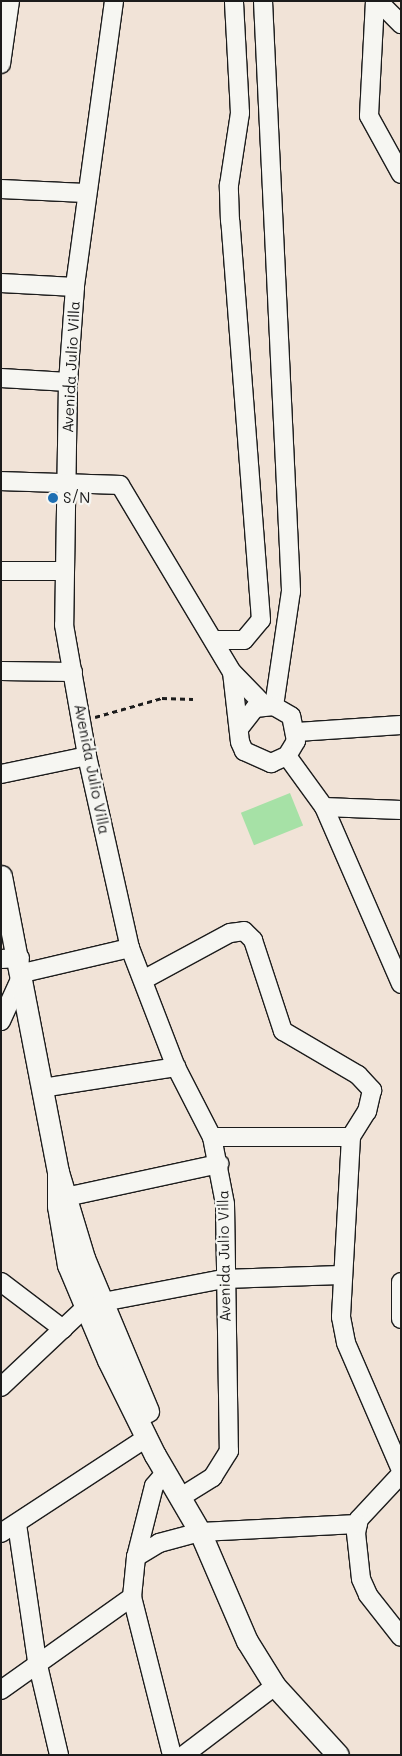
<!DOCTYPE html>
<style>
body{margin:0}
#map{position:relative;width:402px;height:1756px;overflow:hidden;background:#f1e3d7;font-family:Mali,sans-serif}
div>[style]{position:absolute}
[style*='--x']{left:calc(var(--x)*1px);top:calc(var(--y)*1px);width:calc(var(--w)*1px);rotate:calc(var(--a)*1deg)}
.green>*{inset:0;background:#a6e1a6;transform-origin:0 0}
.path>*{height:2.5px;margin-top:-1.25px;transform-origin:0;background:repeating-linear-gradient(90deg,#1c1c1c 0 5px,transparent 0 9px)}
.roads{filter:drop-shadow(1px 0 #1c1c1c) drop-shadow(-1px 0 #1c1c1c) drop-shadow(0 1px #1c1c1c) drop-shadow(0 -1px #1c1c1c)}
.minor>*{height:18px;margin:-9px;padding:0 9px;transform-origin:9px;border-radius:9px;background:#f6f6f2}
.major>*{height:21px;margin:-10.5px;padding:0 10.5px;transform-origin:10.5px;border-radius:10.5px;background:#f6f6f2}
.dots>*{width:14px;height:14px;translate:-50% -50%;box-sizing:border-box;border:2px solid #f6f6f2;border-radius:50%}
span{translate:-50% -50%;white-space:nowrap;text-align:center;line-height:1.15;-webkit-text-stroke:4.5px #f6f6f2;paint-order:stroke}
.street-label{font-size:15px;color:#1c1c1c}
.poi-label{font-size:15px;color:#1c1c1c}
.left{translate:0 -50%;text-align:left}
.frame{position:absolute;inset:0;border:2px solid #1c1c1c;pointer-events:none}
</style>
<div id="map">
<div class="green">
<div style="left:290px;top:793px;width:35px;height:53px;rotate:68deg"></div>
</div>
<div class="path">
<div style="--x:95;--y:717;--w:70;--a:-15.8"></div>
<div style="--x:162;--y:698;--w:31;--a:2"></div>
</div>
<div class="roads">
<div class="minor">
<div style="--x:114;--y:1;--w:289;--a:97.8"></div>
<div style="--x:75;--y:287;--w:95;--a:94.2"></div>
<div style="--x:68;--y:382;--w:243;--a:90.9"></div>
<div style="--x:64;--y:625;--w:133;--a:80"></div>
<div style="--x:87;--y:756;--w:197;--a:77.4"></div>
<div style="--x:130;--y:948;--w:128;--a:68.9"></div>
<div style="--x:176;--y:1067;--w:79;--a:62.8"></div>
<div style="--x:212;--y:1137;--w:68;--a:79"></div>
<div style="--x:225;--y:1204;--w:247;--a:89.1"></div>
<div style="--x:229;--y:1451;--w:31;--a:122"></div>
<div style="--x:213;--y:1477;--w:38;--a:148"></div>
<div style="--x:263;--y:1;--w:591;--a:87.28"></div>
<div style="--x:291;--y:591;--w:116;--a:98.4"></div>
<div style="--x:375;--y:1;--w:115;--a:93"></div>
<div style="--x:369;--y:116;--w:66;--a:61.1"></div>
<div style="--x:378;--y:1;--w:33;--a:45"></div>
<div style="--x:1;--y:64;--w:64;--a:-81.9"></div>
<div style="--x:1;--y:189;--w:84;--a:2.7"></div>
<div style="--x:1;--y:283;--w:74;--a:3.1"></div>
<div style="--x:1;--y:378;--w:67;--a:3.4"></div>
<div style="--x:1;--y:481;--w:119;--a:1.9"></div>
<div style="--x:120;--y:485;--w:218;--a:59.1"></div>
<div style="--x:232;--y:672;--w:70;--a:83.5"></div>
<div style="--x:240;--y:742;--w:10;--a:66"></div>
<div style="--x:244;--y:751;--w:30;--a:24"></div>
<div style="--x:271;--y:763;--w:17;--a:-24"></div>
<div style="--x:287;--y:756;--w:17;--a:-59"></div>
<div style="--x:296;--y:741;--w:25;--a:-101"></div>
<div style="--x:291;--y:716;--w:20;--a:-150"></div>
<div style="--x:274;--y:706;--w:19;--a:174"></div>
<div style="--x:255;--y:708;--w:24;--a:128"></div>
<div style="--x:1;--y:571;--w:63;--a:0"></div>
<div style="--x:214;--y:640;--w:30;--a:0"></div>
<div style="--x:244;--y:640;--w:26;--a:-50"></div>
<div style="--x:261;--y:620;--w:400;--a:-94.4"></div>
<div style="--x:230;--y:221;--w:36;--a:-92"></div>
<div style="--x:229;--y:185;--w:73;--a:-81.3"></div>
<div style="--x:240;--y:113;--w:112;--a:-93.1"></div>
<div style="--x:1;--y:671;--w:72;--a:0.8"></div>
<div style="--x:233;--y:673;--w:45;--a:45.9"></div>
<div style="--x:297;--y:732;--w:104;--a:-3.9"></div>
<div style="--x:287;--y:756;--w:63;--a:54"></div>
<div style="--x:324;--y:807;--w:193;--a:66.5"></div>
<div style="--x:1;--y:774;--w:88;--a:-11.8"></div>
<div style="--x:324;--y:807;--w:77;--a:2.2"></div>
<div style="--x:1;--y:959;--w:19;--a:-3"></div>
<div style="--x:143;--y:980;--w:99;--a:-28.4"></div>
<div style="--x:230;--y:933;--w:14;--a:-8"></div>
<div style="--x:244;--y:931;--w:13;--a:45"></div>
<div style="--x:253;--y:940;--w:96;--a:71.8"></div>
<div style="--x:283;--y:1031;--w:87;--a:30.4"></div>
<div style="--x:358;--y:1075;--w:21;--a:47"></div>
<div style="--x:372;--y:1090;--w:22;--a:103"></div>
<div style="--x:367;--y:1111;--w:31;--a:122"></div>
<div style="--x:351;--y:1137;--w:180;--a:93.2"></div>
<div style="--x:341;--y:1317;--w:26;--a:79"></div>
<div style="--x:346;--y:1343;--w:138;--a:66.6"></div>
<div style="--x:1;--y:1021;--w:53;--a:-65.4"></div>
<div style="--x:23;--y:973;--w:110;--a:-13.2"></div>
<div style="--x:42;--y:1088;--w:136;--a:-8.9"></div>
<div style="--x:212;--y:1137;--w:139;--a:0"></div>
<div style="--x:66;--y:1197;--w:157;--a:-12.2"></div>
<div style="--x:1;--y:1282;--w:78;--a:37.2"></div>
<div style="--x:401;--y:1282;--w:37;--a:90"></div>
<div style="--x:103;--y:1302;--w:123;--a:-10.8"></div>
<div style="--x:224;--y:1279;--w:117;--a:-2"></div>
<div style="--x:1;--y:1387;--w:117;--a:-43.3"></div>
<div style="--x:166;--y:1472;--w:18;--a:131"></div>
<div style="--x:154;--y:1486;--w:73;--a:104.2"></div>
<div style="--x:136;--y:1557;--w:40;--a:95.7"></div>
<div style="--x:132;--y:1597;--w:163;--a:75.8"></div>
<div style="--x:401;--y:1474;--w:62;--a:133"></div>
<div style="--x:359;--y:1519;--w:14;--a:102"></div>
<div style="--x:356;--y:1533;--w:46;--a:83.8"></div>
<div style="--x:361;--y:1579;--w:17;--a:66"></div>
<div style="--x:368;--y:1595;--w:53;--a:51.8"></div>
<div style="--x:17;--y:1524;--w:138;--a:81.7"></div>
<div style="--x:37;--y:1661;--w:97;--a:76.8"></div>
<div style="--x:1;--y:1533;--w:173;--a:-33.2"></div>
<div style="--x:136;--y:1557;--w:27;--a:-31"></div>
<div style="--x:159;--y:1543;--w:42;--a:-15"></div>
<div style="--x:200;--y:1532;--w:158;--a:-2.9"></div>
<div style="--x:1;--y:1690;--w:161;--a:-35.4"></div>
<div style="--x:184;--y:1755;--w:114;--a:-37.2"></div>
</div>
<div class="major">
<div style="--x:1;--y:876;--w:301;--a:79.1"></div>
<div style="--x:58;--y:1172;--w:90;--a:73.2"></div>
<div style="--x:84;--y:1258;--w:166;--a:67.3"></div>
<div style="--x:58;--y:1172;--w:34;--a:90"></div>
<div style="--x:58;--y:1206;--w:60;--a:80.4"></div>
<div style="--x:68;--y:1265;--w:103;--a:67.2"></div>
<div style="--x:108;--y:1360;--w:106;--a:63.7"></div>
<div style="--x:155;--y:1455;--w:89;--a:59.7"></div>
<div style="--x:200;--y:1532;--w:119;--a:66.7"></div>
<div style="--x:247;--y:1641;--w:53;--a:58.1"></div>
<div style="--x:275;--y:1686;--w:93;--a:47.6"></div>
</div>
</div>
<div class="dots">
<div style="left:53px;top:498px;background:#1f6fb2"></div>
</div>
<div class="street-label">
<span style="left:71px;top:367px;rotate:-87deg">Avenida Julio Villa</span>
<span style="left:92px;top:769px;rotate:79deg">Avenida Julio Villa</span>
<span style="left:224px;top:1256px;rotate:-91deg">Avenida Julio Villa</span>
</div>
<div class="poi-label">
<span class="left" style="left:63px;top:498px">S/N</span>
</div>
<div class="frame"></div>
</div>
